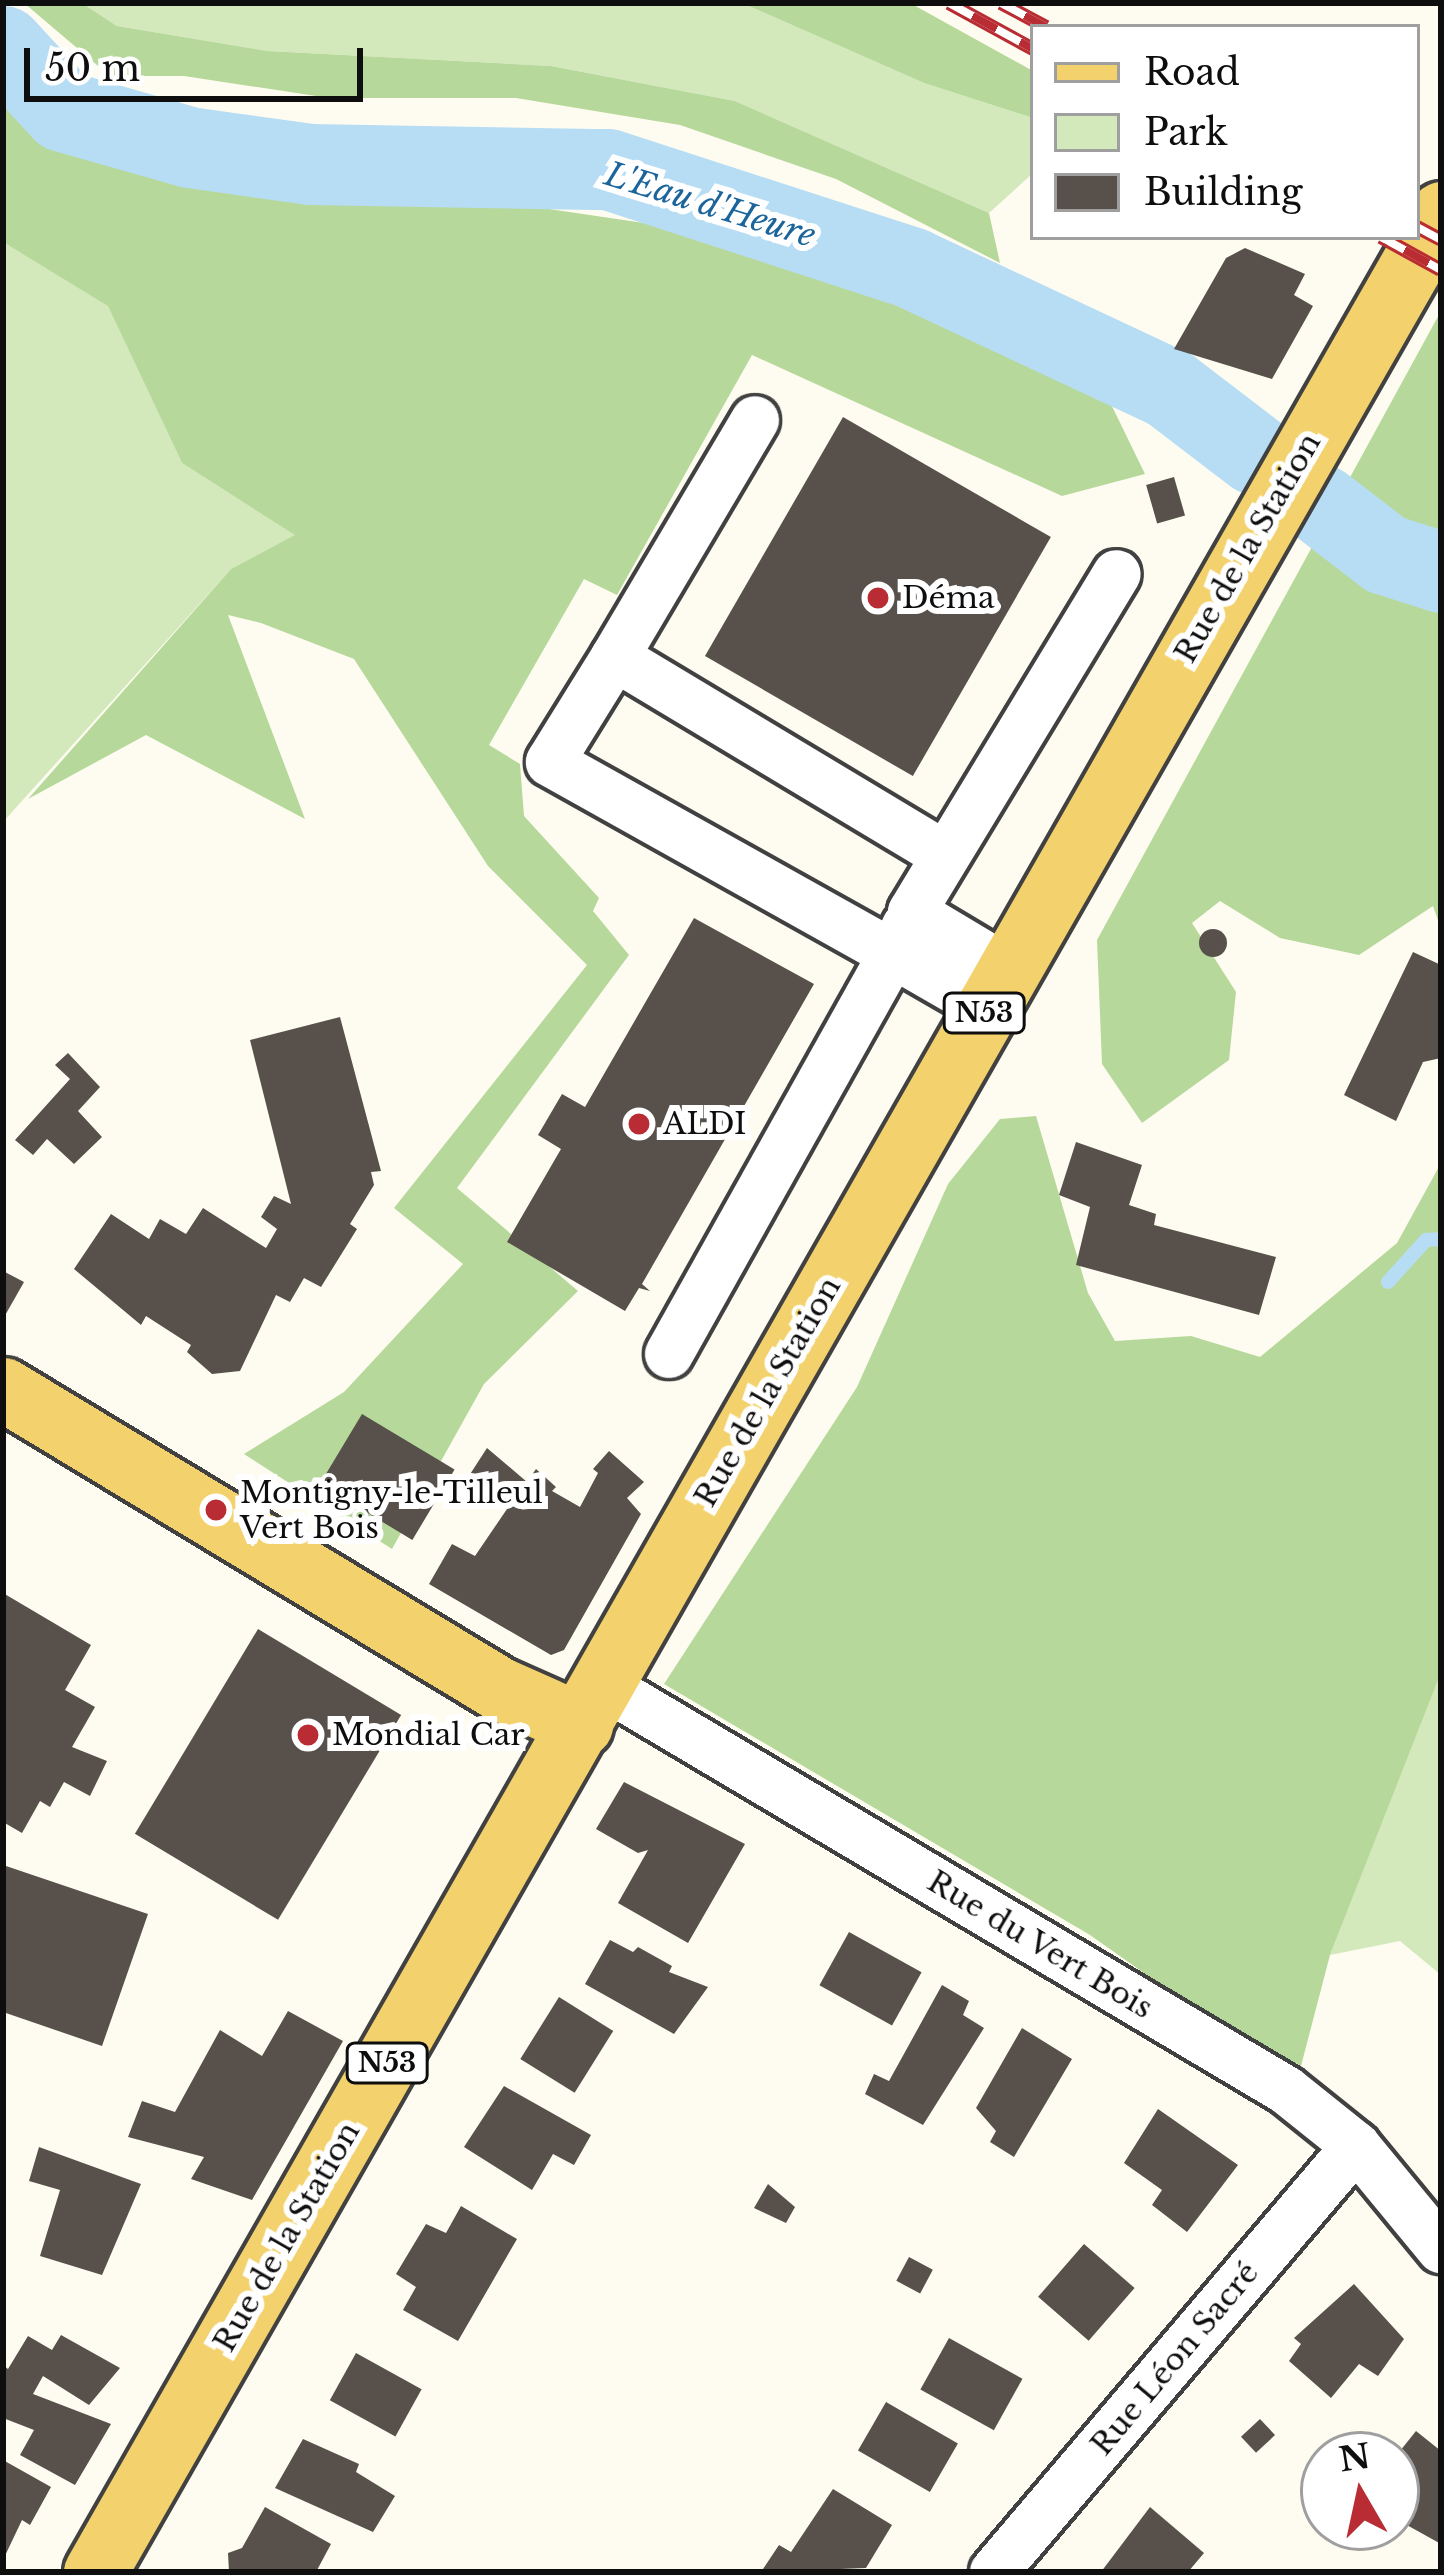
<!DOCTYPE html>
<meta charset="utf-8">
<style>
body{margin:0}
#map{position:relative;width:1444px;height:2575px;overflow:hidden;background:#fefcf0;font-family:"Libre Baskerville",serif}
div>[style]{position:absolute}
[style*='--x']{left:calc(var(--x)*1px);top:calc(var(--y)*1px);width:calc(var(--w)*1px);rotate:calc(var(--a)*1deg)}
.green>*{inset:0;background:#d3e8bb}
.forest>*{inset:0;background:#b7d89b}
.stream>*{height:14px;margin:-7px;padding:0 7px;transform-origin:7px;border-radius:7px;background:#b7ddf4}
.river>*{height:81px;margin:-40.5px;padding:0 40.5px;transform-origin:40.5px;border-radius:40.5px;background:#b7ddf4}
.building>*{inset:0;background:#57504b;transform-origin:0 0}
.round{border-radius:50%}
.roads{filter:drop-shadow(3px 0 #414141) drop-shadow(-3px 0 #414141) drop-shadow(0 3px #414141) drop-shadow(0 -3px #414141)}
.minor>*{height:48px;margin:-24px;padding:0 24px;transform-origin:24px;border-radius:24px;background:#fff}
.major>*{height:63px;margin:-31.5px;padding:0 31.5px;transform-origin:31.5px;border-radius:31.5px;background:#f3d16c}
.rail>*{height:14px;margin-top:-7px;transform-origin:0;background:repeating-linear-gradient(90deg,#fff 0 27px,#b92c33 0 54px);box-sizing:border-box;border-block:3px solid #b92c33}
.dots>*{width:33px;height:33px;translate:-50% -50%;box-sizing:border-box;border:6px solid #fff;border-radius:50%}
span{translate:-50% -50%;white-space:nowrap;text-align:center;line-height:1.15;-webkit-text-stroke:12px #fff;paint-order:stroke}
.shield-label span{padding:3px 9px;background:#fff;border:3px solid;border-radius:9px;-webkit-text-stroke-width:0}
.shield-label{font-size:27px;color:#0e0e0e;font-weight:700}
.street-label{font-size:30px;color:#0e0e0e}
.poi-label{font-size:30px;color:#0e0e0e}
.left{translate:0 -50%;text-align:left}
.water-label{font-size:33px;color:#1c659c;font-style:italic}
.frame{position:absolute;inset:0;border:6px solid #0e0e0e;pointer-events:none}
.legend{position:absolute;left:1030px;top:24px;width:390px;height:216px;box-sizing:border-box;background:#fff;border:3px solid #9f9f9f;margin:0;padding:15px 21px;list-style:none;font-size:36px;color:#0e0e0e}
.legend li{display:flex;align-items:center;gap:24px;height:60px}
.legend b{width:60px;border:3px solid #9f9f9f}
.north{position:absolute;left:1300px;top:2431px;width:120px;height:120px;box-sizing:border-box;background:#fff;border:3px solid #9f9f9f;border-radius:50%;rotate:351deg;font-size:33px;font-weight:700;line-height:48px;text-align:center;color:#0e0e0e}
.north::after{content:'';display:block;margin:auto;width:42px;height:54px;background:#b92c33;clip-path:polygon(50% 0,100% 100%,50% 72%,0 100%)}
.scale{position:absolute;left:24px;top:48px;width:339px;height:54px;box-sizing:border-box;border:6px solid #0e0e0e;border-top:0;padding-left:15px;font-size:36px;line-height:42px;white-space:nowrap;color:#0e0e0e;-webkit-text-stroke:9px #fff;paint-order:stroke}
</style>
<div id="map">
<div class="green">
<div style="clip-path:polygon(82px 3px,742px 3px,924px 83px,1033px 118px,1033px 173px,989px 213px,735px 101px,551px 66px,268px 51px,117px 26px)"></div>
<div style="clip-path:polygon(3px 242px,108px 305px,182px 463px,296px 535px,231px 569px,3px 822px)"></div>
<div style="clip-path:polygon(1441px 1668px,1441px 1975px,1400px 1941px,1330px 1955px)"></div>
</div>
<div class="forest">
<div style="clip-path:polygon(24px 3px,82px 3px,117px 26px,268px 51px,551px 66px,735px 101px,989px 213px,1000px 263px,836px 179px,680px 125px,516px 98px,329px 98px,184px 76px,110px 76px)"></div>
<div style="clip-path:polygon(742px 3px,910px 3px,1033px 71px,1033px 118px,924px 83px)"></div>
<div style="clip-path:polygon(3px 83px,54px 126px,156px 151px,753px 239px,970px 297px,1107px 396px,1145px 474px,1062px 496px,752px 355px,617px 595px,584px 579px,489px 745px,520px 764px,524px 816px,599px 898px,593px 911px,629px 955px,457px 1188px,578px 1291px,484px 1384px,392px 1549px,244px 1454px,344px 1392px,463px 1264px,394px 1208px,587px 965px,488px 866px,354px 659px,261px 623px,228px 615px,305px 819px,146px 735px,28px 799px,231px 569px,295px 535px,182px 463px,108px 306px,3px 242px)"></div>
<div style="clip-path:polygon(1441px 311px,1441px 929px,1433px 906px,1359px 955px,1280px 938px,1220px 901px,1192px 923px,1236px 992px,1229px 1060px,1142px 1123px,1102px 1064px,1097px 940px)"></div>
<div style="clip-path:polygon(1036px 1116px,1088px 1293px,1115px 1341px,1191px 1336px,1260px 1357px,1397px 1243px,1441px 1163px,1441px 1672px,1330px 1955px,1301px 2066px,1205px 2016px,1090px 1935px,664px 1684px,857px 1387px,948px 1184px,1000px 1119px)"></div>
</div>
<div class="stream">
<div style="--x:1388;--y:1282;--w:57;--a:-47.9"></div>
<div style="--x:1426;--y:1240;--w:15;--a:-4"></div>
</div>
<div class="river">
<div style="--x:3;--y:46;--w:88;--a:47.3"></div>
<div style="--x:63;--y:111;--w:131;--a:15.9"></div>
<div style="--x:189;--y:147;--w:122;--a:8"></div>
<div style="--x:310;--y:164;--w:298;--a:1"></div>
<div style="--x:608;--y:169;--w:320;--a:18"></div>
<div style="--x:912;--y:268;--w:285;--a:25.1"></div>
<div style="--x:1170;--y:389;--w:107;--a:37.4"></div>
<div style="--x:1320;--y:504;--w:82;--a:37.6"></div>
<div style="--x:1385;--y:554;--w:59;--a:17.8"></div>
</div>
<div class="building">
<div style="clip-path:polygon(1245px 248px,1305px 274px,1294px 295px,1313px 306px,1272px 379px,1174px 349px,1226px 258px)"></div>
<div style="left:843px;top:417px;width:240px;height:276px;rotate:30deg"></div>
<div style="left:1174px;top:477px;width:40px;height:29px;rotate:74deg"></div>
<div style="clip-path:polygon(694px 918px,814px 984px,642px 1284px,650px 1291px,639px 1288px,625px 1311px,507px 1242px,561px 1149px,538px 1135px,562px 1094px,585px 1107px)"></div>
<div class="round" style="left:1199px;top:929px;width:28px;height:28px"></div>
<div style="clip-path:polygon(1413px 952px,1441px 965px,1441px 1058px,1423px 1062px,1396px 1121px,1344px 1095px)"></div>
<div style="clip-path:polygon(340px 1017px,381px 1171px,371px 1172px,374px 1185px,350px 1224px,357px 1229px,321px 1287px,304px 1278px,290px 1302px,276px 1295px,240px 1371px,212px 1374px,187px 1352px,191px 1345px,146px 1316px,141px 1325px,74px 1269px,111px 1214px,149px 1239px,160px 1219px,186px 1234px,203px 1208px,266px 1248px,277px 1229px,261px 1217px,274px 1196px,291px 1204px,250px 1040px)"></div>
<div style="clip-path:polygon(68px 1053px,100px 1087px,78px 1111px,102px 1137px,74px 1164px,47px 1139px,33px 1155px,15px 1140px,70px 1079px,55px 1065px)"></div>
<div style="clip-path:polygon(1076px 1142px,1142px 1165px,1129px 1205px,1156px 1214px,1154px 1225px,1276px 1257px,1259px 1315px,1076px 1265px,1090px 1207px,1059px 1195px)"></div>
<div style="clip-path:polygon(3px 1271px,24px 1282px,3px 1319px)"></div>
<div style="left:362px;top:1414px;width:108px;height:82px;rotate:31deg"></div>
<div style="clip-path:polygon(487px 1448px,527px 1482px,536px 1469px,556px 1487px,552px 1491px,580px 1507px,598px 1473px,593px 1469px,609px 1451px,644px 1482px,627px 1498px,641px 1514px,564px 1650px,551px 1655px,429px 1584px,452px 1544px,475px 1556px,507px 1509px,465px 1482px)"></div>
<div style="clip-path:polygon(3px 1593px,91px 1645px,65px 1690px,95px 1707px,72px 1747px,107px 1761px,90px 1796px,64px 1782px,50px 1807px,40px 1801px,22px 1833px,3px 1822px)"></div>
<div style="left:258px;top:1629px;width:167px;height:239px;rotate:31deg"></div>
<div style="clip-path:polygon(624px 1782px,745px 1844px,688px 1943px,618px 1903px,648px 1850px,638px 1853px,596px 1829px)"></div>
<div style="clip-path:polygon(3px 1865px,148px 1914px,102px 2046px,3px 2012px)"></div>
<div style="left:849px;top:1932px;width:83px;height:61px;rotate:29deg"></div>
<div style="clip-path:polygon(610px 1940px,633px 1952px,638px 1947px,672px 1966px,669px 1972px,708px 1987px,674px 2034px,585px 1984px)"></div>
<div style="clip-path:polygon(942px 1985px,969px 2001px,963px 2015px,984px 2028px,923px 2125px,865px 2094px,874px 2074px,889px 2081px)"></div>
<div style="left:559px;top:1997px;width:64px;height:73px;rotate:32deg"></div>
<div style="clip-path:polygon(288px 2011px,343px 2041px,252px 2200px,191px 2179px,204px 2157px,128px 2137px,142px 2101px,175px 2112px,220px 2030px,262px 2056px)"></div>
<div style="clip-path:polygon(1022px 2028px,1072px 2059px,1014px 2157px,990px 2142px,996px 2131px,976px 2108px)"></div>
<div style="clip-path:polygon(504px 2086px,591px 2135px,574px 2165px,553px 2154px,532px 2190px,464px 2147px)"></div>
<div style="clip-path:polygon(1158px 2109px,1238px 2165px,1187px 2232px,1152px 2205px,1162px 2190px,1124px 2163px)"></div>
<div style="clip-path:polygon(39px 2147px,141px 2184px,102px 2275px,40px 2256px,60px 2190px,29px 2181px)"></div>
<div style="clip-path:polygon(768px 2184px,795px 2207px,786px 2223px,754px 2208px)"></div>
<div style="clip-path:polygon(461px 2206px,517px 2239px,458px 2341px,403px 2310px,416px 2287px,396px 2274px,426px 2224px,446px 2233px)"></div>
<div style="left:1084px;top:2244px;width:67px;height:70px;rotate:41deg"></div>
<div style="left:909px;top:2257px;width:27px;height:27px;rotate:28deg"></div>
<div style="clip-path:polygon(1354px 2284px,1404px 2339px,1378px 2376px,1359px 2364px,1331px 2398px,1289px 2361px,1301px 2344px,1294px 2338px)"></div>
<div style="clip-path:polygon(61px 2335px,120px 2368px,89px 2405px,43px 2376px,33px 2394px,111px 2424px,75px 2485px,20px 2455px,34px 2430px,3px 2418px,3px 2365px,8px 2369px,28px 2336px,52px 2350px)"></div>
<div style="left:949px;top:2338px;width:84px;height:59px;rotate:29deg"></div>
<div style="left:356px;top:2353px;width:75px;height:54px;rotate:29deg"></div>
<div style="left:886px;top:2402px;width:83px;height:56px;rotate:30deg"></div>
<div style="left:1260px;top:2419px;width:22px;height:26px;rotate:47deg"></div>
<div style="clip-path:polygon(1416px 2431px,1441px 2451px,1441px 2544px,1396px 2519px,1396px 2456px)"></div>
<div style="clip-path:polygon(303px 2439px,359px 2464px,356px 2472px,395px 2496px,373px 2532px,275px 2488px)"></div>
<div style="clip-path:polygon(3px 2460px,51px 2487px,30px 2525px,22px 2520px,3px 2560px)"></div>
<div style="clip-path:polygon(833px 2489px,892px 2525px,866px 2568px,761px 2572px,779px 2545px,791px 2552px)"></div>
<div style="clip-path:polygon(265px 2507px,331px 2544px,316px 2572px,229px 2572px,228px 2553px,242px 2548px)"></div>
<div style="clip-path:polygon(1150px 2507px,1204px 2553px,1188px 2572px,1101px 2572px)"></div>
</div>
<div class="roads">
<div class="minor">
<div style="--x:615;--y:657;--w:275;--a:-59.4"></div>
<div style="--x:906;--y:926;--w:31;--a:115"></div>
<div style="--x:893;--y:954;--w:108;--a:29.9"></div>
<div style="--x:1009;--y:970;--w:113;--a:-149.1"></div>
<div style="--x:912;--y:912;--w:395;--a:-58.8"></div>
<div style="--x:669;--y:1354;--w:458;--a:-60.8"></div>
<div style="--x:893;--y:954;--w:393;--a:-150.8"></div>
<div style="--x:550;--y:762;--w:123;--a:-58.2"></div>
<div style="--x:615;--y:657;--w:385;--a:31"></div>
<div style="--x:603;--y:1685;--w:794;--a:30.67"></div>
<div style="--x:1286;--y:2090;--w:90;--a:38.7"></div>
<div style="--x:1356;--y:2146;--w:134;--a:50.5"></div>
<div style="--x:994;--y:2572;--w:559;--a:-49.64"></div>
</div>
<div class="major">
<div style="--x:3;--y:1389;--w:578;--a:31.13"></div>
<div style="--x:498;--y:1688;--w:91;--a:24"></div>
<div style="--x:95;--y:2572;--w:2716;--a:-60.29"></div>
</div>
</div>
<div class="rail">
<div style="--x:949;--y:3;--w:96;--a:28.7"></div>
<div style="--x:1001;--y:3;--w:51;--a:28.1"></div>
<div style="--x:1417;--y:227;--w:27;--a:28"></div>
<div style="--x:1381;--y:237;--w:68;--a:28.8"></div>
</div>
<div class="dots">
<div style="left:878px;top:598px;background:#b92c33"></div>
<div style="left:639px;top:1124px;background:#b92c33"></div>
<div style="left:216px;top:1510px;background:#b92c33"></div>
<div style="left:308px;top:1735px;background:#b92c33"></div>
</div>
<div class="shield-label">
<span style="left:984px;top:1013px">N53</span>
<span style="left:387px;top:2063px">N53</span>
</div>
<div class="street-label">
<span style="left:1248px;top:548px;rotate:-60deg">Rue de la Station</span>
<span style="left:768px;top:1392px;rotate:-60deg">Rue de la Station</span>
<span style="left:1040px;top:1945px;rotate:31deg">Rue du Vert Bois</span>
<span style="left:287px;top:2237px;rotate:-60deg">Rue de la Station</span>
<span style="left:1175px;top:2359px;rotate:-50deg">Rue Léon Sacré</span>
</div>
<div class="poi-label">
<span class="left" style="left:902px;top:598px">Déma</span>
<span class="left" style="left:663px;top:1124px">ALDI</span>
<span class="left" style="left:240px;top:1510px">Montigny-le-Tilleul<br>Vert Bois</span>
<span class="left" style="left:332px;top:1735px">Mondial Car</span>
</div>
<div class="water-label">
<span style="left:710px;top:205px;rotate:17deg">L'Eau d'Heure</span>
</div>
<div class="frame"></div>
<ul class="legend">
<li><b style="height:15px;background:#f3d16c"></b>Road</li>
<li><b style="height:33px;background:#d3e8bb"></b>Park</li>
<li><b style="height:33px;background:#57504b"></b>Building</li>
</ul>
<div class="north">N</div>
<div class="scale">50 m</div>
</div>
